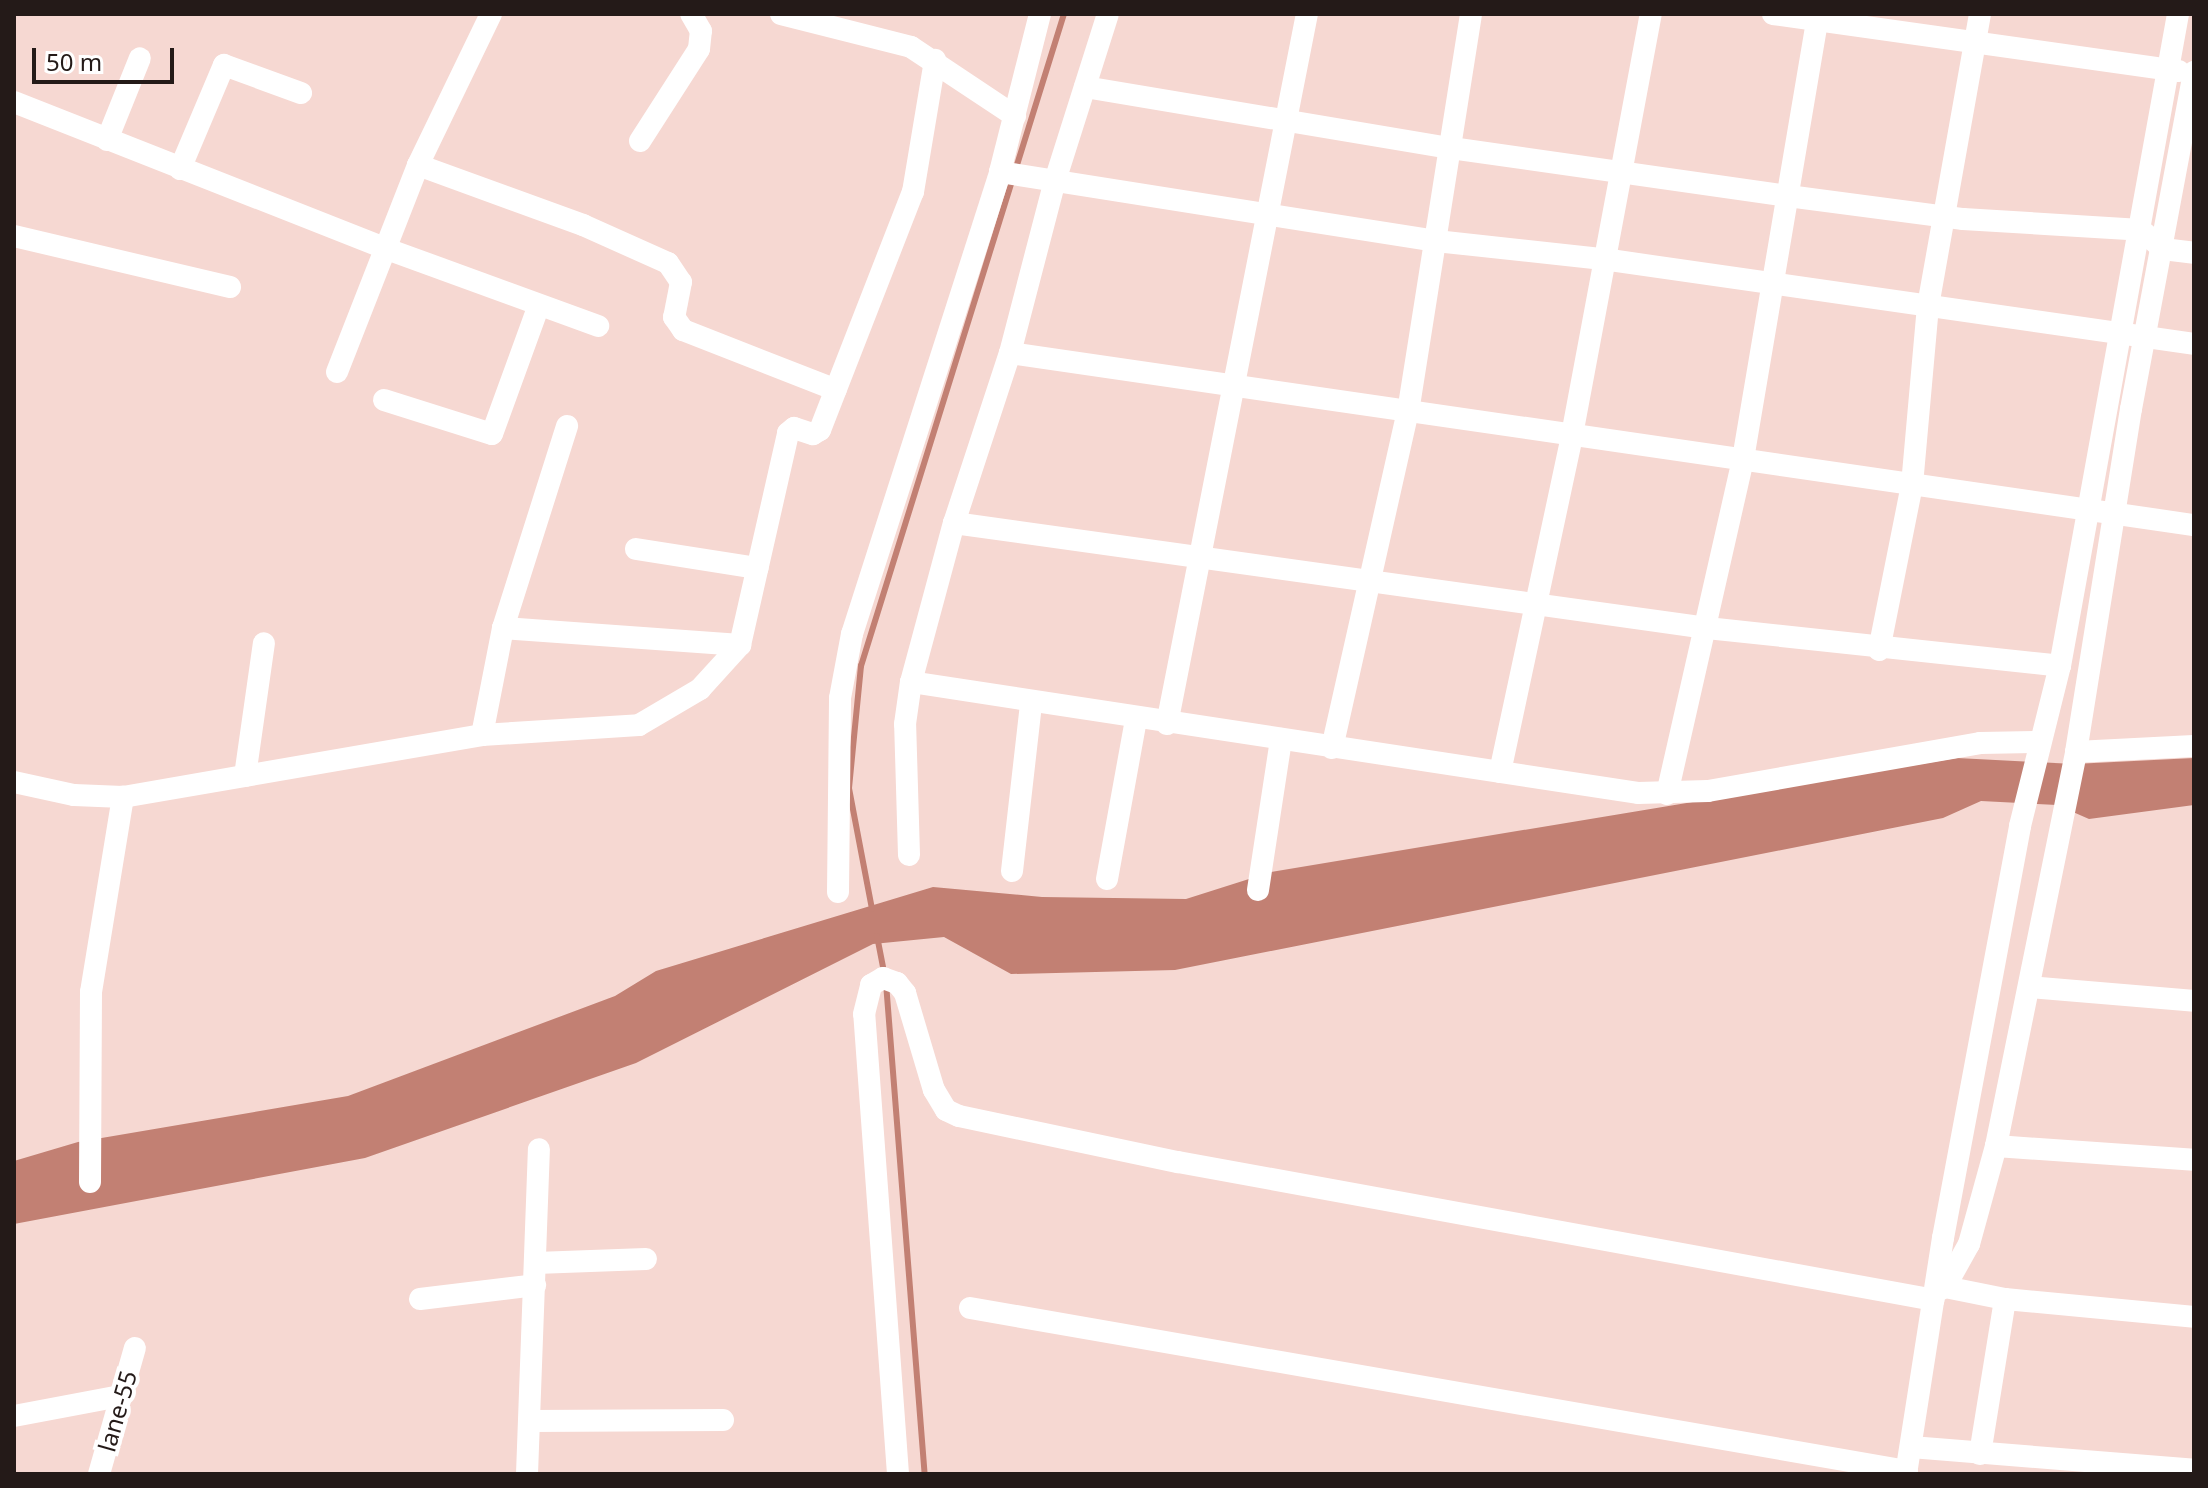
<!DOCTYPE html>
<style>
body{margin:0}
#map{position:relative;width:2208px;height:1488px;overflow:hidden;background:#f6d8d2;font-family:"Noto Sans",sans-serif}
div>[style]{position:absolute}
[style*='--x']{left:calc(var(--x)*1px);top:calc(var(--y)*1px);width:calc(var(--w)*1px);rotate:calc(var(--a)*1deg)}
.water>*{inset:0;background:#c28073}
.stream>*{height:6px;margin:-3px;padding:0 3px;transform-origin:3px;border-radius:3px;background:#c28073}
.street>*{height:22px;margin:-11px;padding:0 11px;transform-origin:11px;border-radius:11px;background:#fff}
span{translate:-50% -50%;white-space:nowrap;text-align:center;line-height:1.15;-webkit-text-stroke:8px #fff;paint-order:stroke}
.street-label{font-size:24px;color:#241a18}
.frame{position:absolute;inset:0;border:16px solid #241a18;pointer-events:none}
.scale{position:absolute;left:32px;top:48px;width:142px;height:36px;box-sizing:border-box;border:4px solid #241a18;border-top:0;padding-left:10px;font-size:24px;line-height:28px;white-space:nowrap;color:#241a18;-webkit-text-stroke:6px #fff;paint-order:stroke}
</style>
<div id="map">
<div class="water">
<div style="clip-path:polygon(1957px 758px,2074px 764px,2194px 758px,2194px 805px,2089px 819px,2057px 805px,1981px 801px,1943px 818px,1175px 970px,1011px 974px,944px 937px,873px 944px,636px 1063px,365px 1158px,14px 1224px,14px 1161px,78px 1142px,348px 1096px,615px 996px,656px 971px,933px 887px,1042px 897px,1186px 899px,1271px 872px)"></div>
</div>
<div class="stream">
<div style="--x:872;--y:909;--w:123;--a:-100.8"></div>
<div style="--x:849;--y:788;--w:123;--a:-84.4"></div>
<div style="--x:861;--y:666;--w:683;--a:-72.71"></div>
<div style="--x:877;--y:936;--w:37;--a:79"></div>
<div style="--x:886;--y:983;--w:493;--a:85.5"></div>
</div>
<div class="street">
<div style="--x:781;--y:14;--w:134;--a:14.2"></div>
<div style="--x:911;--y:47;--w:125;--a:33.6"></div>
<div style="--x:1773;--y:14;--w:410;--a:8"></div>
<div style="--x:1085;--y:87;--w:371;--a:9.5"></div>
<div style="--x:1451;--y:148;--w:340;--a:8.1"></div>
<div style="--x:1788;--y:196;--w:177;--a:7.5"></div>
<div style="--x:1963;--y:219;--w:178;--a:3.5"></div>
<div style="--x:2141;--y:230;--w:29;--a:41"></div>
<div style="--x:2163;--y:249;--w:31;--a:7"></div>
<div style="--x:14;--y:102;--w:398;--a:21.5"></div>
<div style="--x:384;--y:248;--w:228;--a:20"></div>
<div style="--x:107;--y:140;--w:88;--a:-68.1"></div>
<div style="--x:640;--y:141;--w:109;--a:-57.3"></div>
<div style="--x:699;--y:49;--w:18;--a:-84"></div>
<div style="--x:701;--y:31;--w:20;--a:-120"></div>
<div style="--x:418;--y:165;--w:176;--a:20"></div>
<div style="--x:583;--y:225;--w:93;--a:24.1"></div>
<div style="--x:668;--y:263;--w:23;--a:56"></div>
<div style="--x:681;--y:282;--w:36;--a:101"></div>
<div style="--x:674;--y:317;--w:16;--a:55"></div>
<div style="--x:683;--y:330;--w:164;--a:21.4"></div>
<div style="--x:180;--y:169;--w:113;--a:-67.1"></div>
<div style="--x:224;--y:65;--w:82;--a:20"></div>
<div style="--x:1000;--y:172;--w:441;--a:9"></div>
<div style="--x:1436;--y:241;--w:168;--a:6.2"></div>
<div style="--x:1603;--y:259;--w:597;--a:8.18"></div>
<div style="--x:14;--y:236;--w:222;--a:13.3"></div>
<div style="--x:1010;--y:353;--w:1196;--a:8.27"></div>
<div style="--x:337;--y:372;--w:222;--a:-68.6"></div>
<div style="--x:418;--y:165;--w:168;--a:-64.2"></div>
<div style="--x:384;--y:400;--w:113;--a:17.5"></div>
<div style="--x:492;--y:434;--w:137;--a:-70"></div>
<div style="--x:954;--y:523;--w:760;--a:7.94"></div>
<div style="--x:1707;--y:628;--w:355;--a:6.1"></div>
<div style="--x:636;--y:549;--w:123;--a:8.9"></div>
<div style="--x:503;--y:628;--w:238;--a:4.1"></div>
<div style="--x:1879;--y:650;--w:168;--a:-78.7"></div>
<div style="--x:1912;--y:485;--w:180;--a:-84.9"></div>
<div style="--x:1928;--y:306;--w:297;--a:-79.9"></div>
<div style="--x:911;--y:682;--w:735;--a:8.68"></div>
<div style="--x:1638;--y:793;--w:70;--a:-1.6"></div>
<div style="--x:1708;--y:791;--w:276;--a:-10"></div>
<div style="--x:1980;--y:743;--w:58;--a:-1"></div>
<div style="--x:1167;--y:724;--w:724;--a:-78.85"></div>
<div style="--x:482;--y:735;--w:109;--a:-78.9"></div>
<div style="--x:503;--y:628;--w:212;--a:-72.4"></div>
<div style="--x:1332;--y:748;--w:344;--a:-77.3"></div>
<div style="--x:1408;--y:412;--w:403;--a:-81"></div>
<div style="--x:2076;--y:752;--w:118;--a:-2.9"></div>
<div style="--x:1500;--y:772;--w:345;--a:-77.9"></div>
<div style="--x:1572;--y:435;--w:428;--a:-79.4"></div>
<div style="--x:245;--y:776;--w:134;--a:-81.9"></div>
<div style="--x:14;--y:782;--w:61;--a:12.2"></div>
<div style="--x:74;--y:795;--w:49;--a:2.3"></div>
<div style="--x:123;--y:797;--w:364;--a:-9.8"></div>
<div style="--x:482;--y:735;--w:157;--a:-3.6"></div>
<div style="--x:639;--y:725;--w:71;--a:-30.5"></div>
<div style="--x:700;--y:689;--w:59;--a:-47.7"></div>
<div style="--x:740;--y:645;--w:217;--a:-77.2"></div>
<div style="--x:788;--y:433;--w:8;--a:-40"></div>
<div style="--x:794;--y:428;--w:20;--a:18"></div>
<div style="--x:813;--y:434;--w:8;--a:-30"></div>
<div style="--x:820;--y:430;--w:256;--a:-68.7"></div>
<div style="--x:913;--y:192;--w:134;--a:-80.5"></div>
<div style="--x:1667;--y:794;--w:344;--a:-77.2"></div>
<div style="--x:1743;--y:459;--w:451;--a:-80.4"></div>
<div style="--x:909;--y:855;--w:131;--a:-91.7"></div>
<div style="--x:905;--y:724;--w:42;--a:-81.9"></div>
<div style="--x:911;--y:682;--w:165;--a:-74.9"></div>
<div style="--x:954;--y:523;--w:179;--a:-71.8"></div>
<div style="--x:1010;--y:353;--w:175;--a:-75.4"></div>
<div style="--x:1054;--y:184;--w:178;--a:-72.4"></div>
<div style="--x:1012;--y:871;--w:167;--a:-83.5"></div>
<div style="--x:1107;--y:879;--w:162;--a:-79.7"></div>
<div style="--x:1258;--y:890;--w:153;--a:-81.3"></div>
<div style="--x:838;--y:892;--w:194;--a:-89.4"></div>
<div style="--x:840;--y:698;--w:65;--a:-79.4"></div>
<div style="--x:852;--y:634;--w:485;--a:-72.2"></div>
<div style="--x:1000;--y:172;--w:163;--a:-75.8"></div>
<div style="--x:2029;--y:987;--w:166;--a:4.8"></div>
<div style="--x:1996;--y:1146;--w:198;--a:4"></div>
<div style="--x:90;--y:1182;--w:190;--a:-89.7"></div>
<div style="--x:91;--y:992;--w:198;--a:-80.7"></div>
<div style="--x:536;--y:1263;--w:110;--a:-2.1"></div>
<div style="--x:1945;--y:1287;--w:61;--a:11.3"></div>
<div style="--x:2005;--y:1299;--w:190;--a:5.4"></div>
<div style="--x:1934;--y:1293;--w:13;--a:-29"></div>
<div style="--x:1945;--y:1287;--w:49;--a:-60.8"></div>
<div style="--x:1969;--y:1244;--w:102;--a:-74.6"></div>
<div style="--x:1996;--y:1146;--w:402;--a:-78.5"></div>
<div style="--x:2076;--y:752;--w:347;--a:-80.9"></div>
<div style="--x:2131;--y:409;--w:343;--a:-79.4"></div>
<div style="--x:420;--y:1299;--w:116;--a:-6.9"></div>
<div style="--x:970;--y:1308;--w:951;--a:9.87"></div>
<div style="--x:14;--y:1416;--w:108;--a:-10.7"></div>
<div style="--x:531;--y:1421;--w:192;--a:-0.3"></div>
<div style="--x:1911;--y:1447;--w:284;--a:4.6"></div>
<div style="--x:1980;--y:1454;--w:157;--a:-80.8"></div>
<div style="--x:99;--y:1474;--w:131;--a:-74.1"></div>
<div style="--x:527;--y:1474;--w:325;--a:-87.9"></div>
<div style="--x:898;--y:1474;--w:461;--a:-94.2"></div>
<div style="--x:864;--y:1014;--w:30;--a:-76"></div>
<div style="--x:871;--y:985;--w:14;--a:-30"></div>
<div style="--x:883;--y:978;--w:15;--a:20"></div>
<div style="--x:897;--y:983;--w:13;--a:51"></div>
<div style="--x:905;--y:993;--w:101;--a:73.4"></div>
<div style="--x:934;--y:1090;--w:23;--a:59"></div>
<div style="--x:946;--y:1110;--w:14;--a:25"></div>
<div style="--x:959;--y:1116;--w:224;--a:11.9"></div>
<div style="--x:1178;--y:1162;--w:768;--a:10.34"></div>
<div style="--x:1906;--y:1474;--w:239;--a:-81.1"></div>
<div style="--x:1943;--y:1238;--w:419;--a:-79.4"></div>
<div style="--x:2020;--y:826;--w:165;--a:-76"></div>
<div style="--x:2060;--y:666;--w:663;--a:-79.74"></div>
</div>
<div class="street-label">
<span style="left:117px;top:1411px;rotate:-74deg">lane-55</span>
</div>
<div class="frame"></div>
<div class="scale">50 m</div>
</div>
